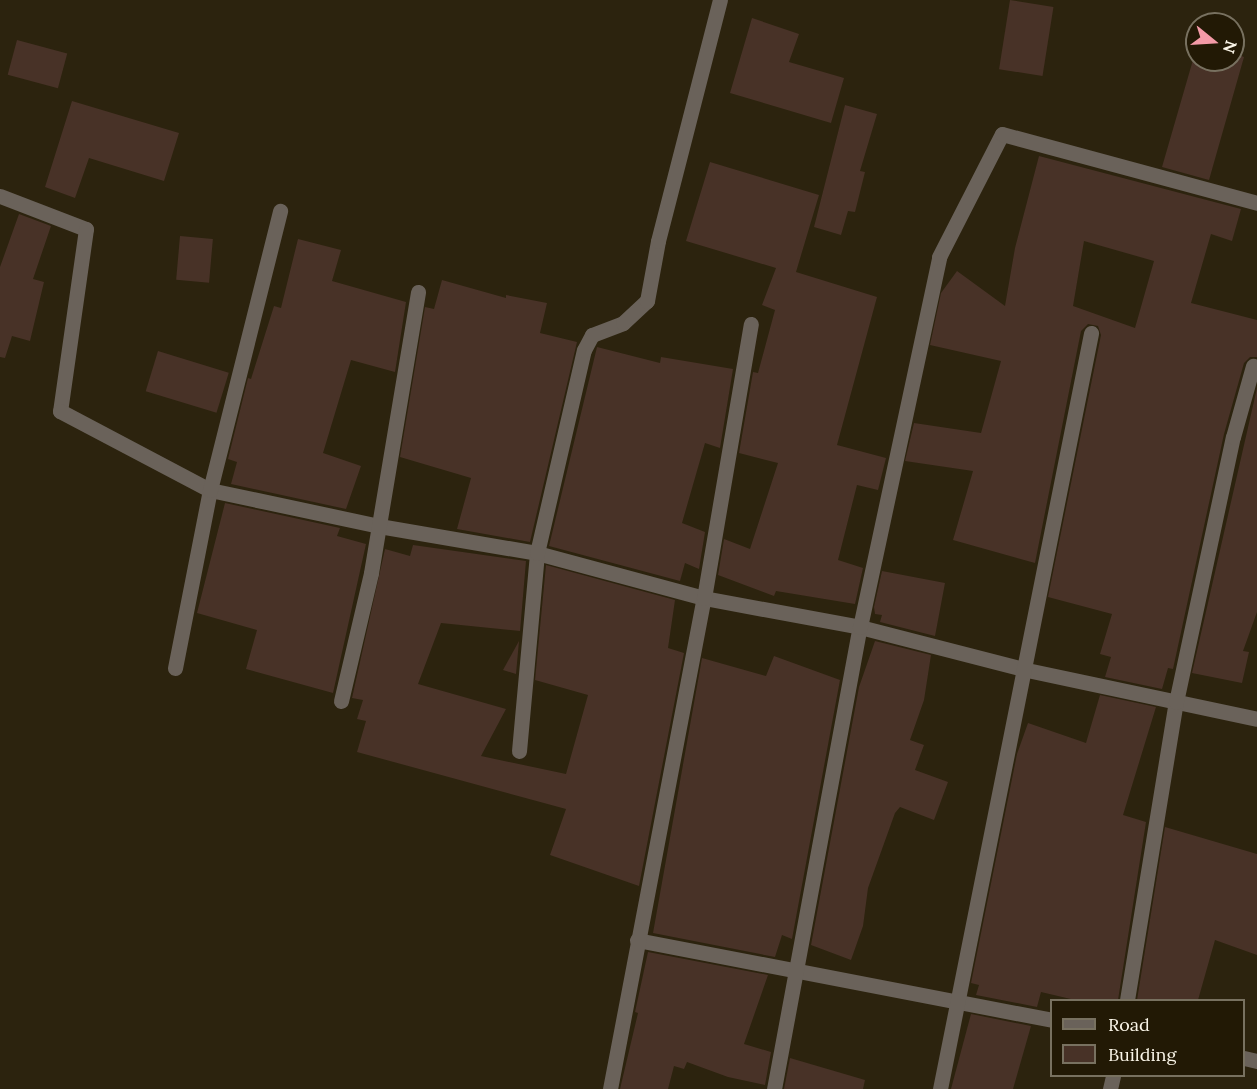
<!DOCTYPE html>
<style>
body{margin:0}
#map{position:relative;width:1257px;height:1089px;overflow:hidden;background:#2c230e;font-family:Lora,serif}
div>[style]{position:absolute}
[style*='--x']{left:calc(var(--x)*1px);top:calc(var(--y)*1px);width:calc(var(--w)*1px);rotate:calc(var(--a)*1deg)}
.building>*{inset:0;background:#483227;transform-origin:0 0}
.minor>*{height:15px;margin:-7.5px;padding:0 7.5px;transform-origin:7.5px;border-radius:7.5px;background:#6a625a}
span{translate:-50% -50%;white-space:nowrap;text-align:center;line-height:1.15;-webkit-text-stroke:4.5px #221905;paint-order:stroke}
.legend{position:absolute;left:1050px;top:999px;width:195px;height:78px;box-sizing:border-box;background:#221905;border:2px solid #787160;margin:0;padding:8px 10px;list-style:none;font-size:18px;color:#faf5e8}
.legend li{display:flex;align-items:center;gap:12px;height:30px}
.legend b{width:30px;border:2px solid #787160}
.north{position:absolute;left:1185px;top:12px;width:60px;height:60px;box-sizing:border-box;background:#221905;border:2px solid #787160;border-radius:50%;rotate:108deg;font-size:16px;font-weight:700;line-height:24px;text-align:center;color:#faf5e8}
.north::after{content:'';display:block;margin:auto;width:21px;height:27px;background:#f49aa7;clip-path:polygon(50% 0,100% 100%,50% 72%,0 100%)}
</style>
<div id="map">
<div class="building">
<div style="left:1010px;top:0;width:44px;height:70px;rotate:9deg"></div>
<div style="clip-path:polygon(752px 18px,799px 34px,789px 62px,844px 78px,831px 123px,730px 93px)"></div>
<div style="left:17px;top:40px;width:52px;height:36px;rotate:15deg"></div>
<div style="clip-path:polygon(1197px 46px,1197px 60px,1233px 60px,1233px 53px,1244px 57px,1209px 180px,1162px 167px)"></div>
<div style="clip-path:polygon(72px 101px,179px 133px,164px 181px,89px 158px,75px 198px,45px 187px)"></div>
<div style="clip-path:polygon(845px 105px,877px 114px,860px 171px,865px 172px,855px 212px,848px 211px,841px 235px,814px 227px)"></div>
<div style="clip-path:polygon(evenodd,1039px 156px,1241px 209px,1232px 241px,1211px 234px,1191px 303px,1257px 320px,1257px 357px,1250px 357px,1244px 363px,1224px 434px,1173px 669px,1168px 668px,1162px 689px,1105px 677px,1111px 657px,1100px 654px,1112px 614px,1048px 597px,1101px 335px,1098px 326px,1088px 324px,1081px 331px,1035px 563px,953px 540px,973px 471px,905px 461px,914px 423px,981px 433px,1001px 361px,930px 345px,941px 293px,957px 271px,1005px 306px,1015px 248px,1039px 156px,1084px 241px,1154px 261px,1135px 328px,1073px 306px,1084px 241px)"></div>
<div style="clip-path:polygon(710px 162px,819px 195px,796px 272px,877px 297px,837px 445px,886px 458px,878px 490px,857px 485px,838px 560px,863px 568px,855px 604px,776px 591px,774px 596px,718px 575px,724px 539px,750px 549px,778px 463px,739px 453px,753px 372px,758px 373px,775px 310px,762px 305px,776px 268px,686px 241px)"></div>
<div style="clip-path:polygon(19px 214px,51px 226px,33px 279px,44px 282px,30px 341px,12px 336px,5px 358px,0 357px,0 267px)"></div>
<div style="left:180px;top:236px;width:33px;height:44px;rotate:5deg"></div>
<div style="clip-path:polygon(298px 239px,341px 250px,332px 281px,406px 302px,395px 372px,351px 360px,323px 453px,361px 466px,346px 509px,231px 484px,237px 462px,228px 459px,248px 378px,251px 379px,274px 306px,281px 308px)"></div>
<div style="clip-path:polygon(442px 280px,506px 298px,506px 295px,547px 303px,540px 333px,577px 342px,530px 542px,457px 529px,471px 478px,400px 457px,425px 307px,434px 309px)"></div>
<div style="clip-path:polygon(597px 347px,660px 363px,661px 357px,733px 369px,720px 448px,705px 443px,682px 523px,705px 532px,699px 569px,685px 563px,680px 581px,549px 546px)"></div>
<div style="left:158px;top:351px;width:74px;height:42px;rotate:17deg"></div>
<div style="clip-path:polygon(1257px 388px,1257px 612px,1243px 651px,1249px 652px,1242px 683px,1192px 673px)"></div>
<div style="clip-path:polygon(225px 503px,340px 528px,337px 536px,366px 544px,333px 693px,246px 669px,257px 630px,197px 613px)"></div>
<div style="clip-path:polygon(413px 545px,526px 561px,520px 631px,441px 623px,418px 684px,506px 709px,481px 756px,566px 774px,588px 695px,535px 680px,546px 565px,675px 600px,668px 648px,684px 653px,639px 886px,550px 855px,566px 809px,357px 752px,366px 721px,357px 719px,363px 700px,352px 698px,385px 549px,410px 556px)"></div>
<div style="clip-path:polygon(882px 571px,945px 583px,935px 636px,880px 622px,882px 615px,875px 614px,874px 607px)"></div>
<div style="clip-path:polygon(519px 641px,516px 674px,503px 670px)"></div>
<div style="clip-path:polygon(875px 641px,931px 655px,924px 700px,910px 740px,924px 745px,915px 770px,948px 782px,934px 820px,900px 807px,895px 813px,868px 888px,863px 926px,851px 960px,811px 945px,859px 687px)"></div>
<div style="clip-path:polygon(774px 656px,840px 680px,792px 939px,782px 935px,775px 957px,653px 933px,702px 658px,766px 676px)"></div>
<div style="clip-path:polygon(1100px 695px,1156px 707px,1123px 815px,1146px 822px,1118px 1000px,1075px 1000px,1041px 992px,1037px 1007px,976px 995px,979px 985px,971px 983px,1017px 754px,1028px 723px,1086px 743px)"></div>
<div style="clip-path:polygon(1165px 827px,1257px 854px,1257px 955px,1215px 940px,1198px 1000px,1137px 1000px)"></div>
<div style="clip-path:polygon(648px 952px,768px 975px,744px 1044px,771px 1052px,765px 1085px,728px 1077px,687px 1062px,684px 1069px,674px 1066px,668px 1089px,620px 1089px,638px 1013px,635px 1012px)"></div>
<div style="clip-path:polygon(971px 1014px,1031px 1026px,1013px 1089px,951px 1089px)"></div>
<div style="clip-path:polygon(790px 1058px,865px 1080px,863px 1089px,784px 1089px)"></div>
</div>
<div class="minor">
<div style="--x:0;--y:196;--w:92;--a:21"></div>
<div style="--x:86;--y:229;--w:184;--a:98.1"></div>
<div style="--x:60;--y:411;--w:170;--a:27.8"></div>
<div style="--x:210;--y:490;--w:173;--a:12"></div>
<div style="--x:379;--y:526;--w:160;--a:9.7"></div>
<div style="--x:537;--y:553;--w:173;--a:15.1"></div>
<div style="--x:704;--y:598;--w:159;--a:10.5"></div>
<div style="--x:860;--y:627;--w:172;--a:14.4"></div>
<div style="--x:1027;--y:670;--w:235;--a:12"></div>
<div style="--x:175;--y:668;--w:181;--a:-78.9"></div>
<div style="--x:210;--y:490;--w:288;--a:-75.9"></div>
<div style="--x:341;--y:701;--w:131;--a:-76.8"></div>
<div style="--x:371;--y:573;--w:285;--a:-80.5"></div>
<div style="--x:519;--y:751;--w:199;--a:-84.8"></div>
<div style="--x:537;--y:553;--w:208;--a:-77"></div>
<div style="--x:584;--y:350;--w:17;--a:-62"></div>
<div style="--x:592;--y:335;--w:33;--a:-21"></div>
<div style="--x:623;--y:323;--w:33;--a:-43"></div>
<div style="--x:647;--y:301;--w:61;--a:-79.6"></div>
<div style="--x:658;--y:241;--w:249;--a:-75.6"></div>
<div style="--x:637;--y:940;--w:423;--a:10.9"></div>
<div style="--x:1127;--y:1000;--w:302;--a:-80.7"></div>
<div style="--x:1176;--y:702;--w:271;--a:-77.9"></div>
<div style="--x:1233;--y:437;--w:74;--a:-74.3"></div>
<div style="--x:1244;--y:1058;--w:13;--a:13"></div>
<div style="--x:610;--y:1089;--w:500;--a:-79.2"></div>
<div style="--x:704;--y:598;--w:278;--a:-80.3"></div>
<div style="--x:774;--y:1089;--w:470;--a:-79.5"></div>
<div style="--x:860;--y:627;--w:378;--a:-77.9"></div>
<div style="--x:939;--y:257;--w:138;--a:-62.9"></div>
<div style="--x:1002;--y:134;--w:264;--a:15.1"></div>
<div style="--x:940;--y:1089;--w:771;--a:-78.7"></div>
<div style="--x:1110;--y:1089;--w:13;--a:-77"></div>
</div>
<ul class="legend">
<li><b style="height:8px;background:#6a625a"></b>Road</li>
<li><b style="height:16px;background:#483227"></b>Building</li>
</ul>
<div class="north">N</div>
</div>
